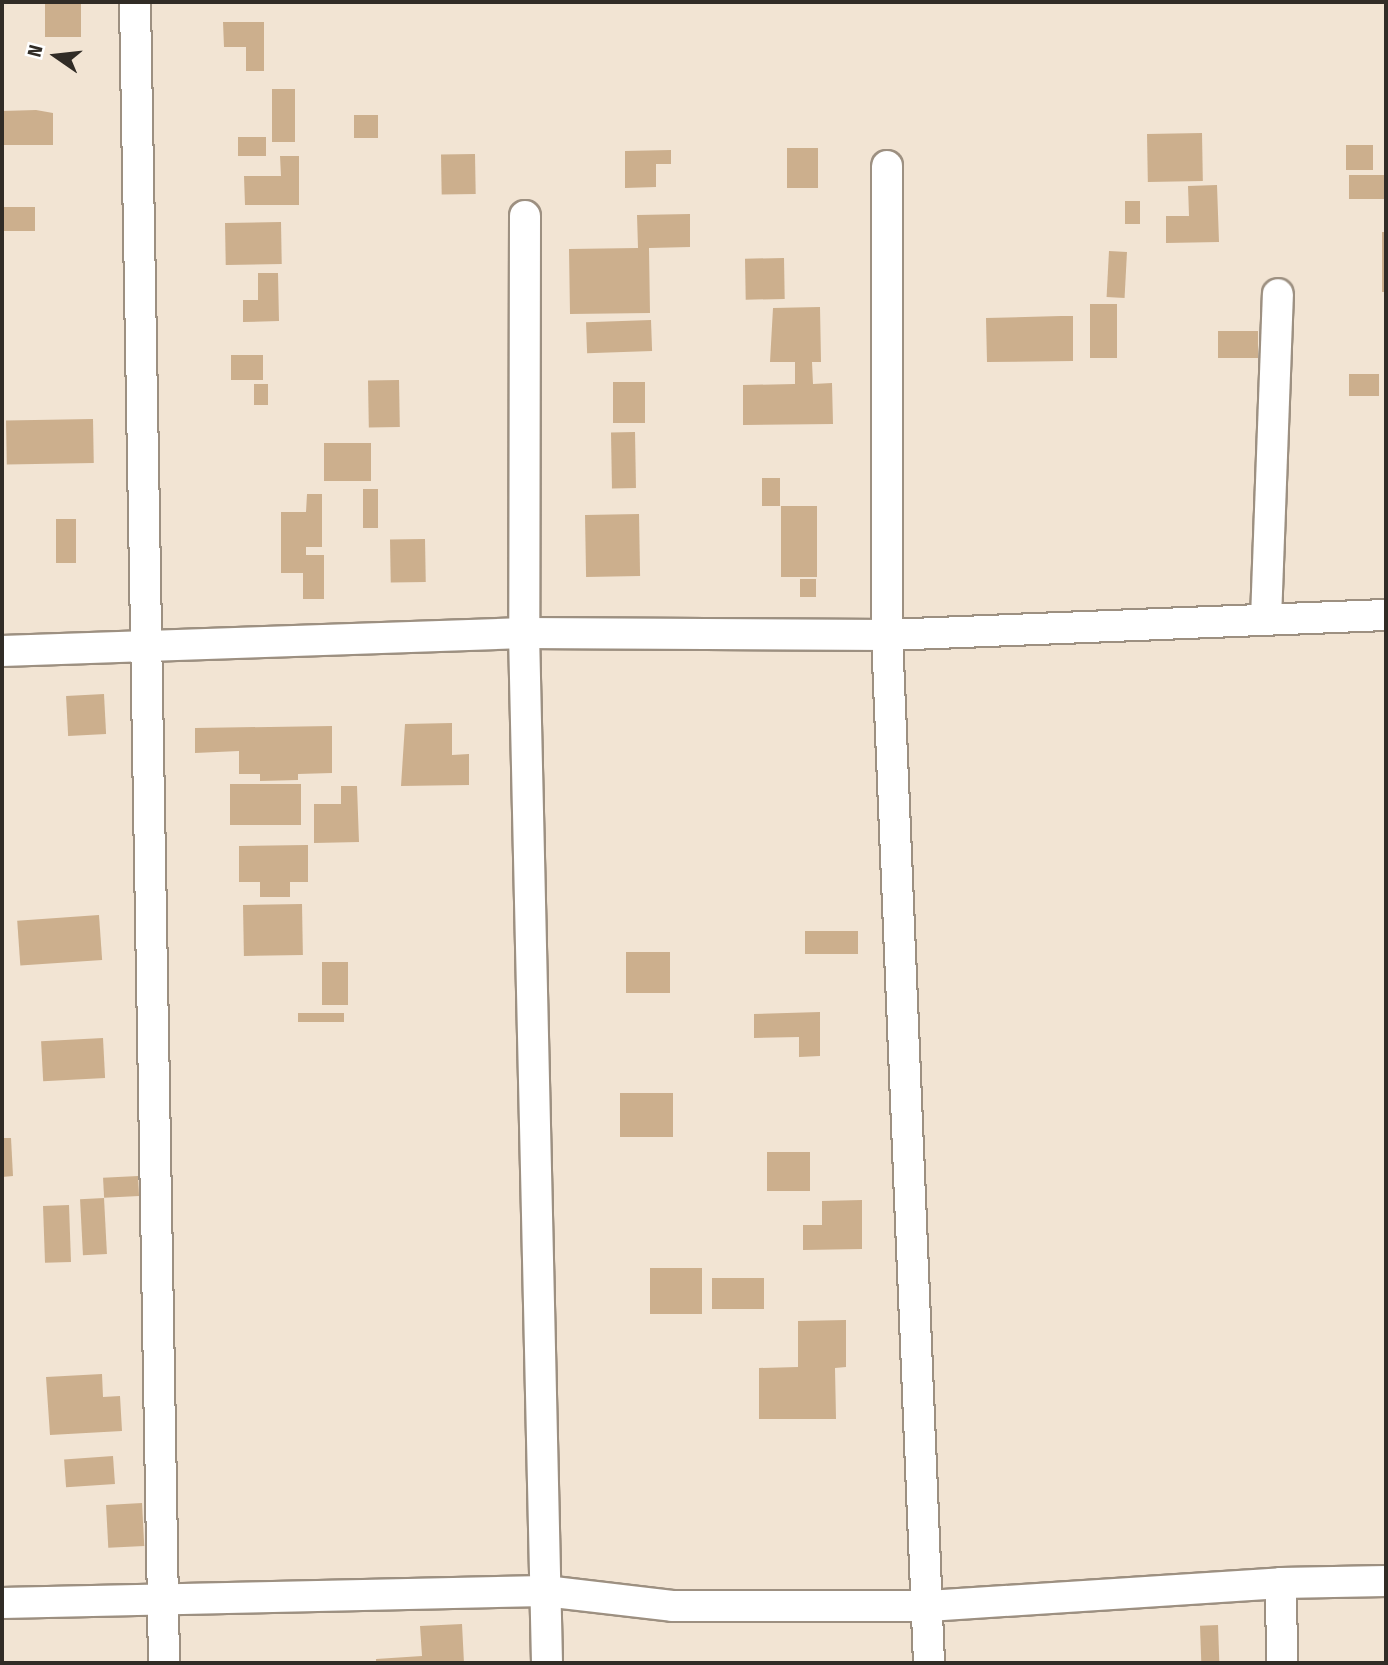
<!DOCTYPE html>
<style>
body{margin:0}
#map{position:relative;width:1388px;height:1665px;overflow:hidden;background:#f2e4d3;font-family:"Fira Sans Condensed",sans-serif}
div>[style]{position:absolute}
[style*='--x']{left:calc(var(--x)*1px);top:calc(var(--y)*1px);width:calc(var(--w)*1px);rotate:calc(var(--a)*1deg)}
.building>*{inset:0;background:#ccaf8d;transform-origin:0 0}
.roads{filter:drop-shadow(2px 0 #9d9081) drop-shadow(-2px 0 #9d9081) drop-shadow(0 2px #9d9081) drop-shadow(0 -2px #9d9081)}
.street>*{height:30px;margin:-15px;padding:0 15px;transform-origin:15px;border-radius:15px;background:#fff}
span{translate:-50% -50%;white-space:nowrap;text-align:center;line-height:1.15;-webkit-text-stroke:6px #fff;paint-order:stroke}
.frame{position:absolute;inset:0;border:4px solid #312c26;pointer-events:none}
.north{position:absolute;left:21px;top:21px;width:70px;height:70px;-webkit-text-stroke:5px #fff;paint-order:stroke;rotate:284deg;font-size:19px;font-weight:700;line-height:28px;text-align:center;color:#312c26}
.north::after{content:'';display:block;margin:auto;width:24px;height:32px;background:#312c26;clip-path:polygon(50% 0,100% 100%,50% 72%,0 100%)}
</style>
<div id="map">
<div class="building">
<div style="left:45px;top:2px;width:36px;height:35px"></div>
<div style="clip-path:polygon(223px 22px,264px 22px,264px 71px,246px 71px,246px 47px,224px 47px)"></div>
<div style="left:272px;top:89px;width:23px;height:53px"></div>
<div style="clip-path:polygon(36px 110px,53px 113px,53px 145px,2px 145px,2px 111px)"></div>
<div style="left:354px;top:115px;width:24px;height:23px"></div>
<div style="left:1202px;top:133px;width:48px;height:55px;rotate:89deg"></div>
<div style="left:238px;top:137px;width:28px;height:19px"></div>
<div style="left:1346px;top:145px;width:27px;height:25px"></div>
<div style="left:787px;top:148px;width:31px;height:40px"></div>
<div style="clip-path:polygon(671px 150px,671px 164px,656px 164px,656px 187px,625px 188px,625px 151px)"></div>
<div style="left:475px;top:154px;width:40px;height:34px;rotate:89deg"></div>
<div style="clip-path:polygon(280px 156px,299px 156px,299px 205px,245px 205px,244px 176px,281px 176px)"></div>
<div style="left:1386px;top:175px;width:24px;height:37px;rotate:90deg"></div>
<div style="clip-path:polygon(1217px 185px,1219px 242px,1166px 243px,1166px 216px,1189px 216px,1188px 186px)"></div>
<div style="left:1125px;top:201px;width:15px;height:23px"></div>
<div style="left:2px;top:207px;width:33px;height:24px"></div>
<div style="clip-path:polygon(690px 214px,690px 247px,649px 248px,650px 313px,570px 314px,569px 249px,638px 248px,637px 215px)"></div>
<div style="left:281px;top:222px;width:42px;height:56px;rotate:89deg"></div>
<div style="left:1382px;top:232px;width:4px;height:60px"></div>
<div style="left:1109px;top:251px;width:18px;height:46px;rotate:3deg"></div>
<div style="left:784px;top:258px;width:41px;height:39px;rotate:89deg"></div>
<div style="clip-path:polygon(258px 273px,278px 273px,279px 321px,243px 322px,243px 300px,258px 300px)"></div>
<div style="left:1090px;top:304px;width:27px;height:54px"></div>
<div style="clip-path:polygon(820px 307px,821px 362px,812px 362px,813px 384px,832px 383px,833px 424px,743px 425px,743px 385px,795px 384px,795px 362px,770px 362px,773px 308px)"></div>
<div style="clip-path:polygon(1061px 316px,1073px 316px,1073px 361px,987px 362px,986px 318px)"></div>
<div style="left:651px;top:320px;width:31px;height:65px;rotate:88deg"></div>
<div style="left:1258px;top:331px;width:27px;height:40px;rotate:90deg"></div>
<div style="left:231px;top:355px;width:32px;height:25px"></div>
<div style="left:1379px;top:374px;width:22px;height:30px;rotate:90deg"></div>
<div style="left:399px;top:380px;width:47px;height:31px;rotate:89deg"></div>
<div style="left:613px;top:382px;width:32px;height:41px"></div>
<div style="left:254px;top:384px;width:14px;height:21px"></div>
<div style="left:93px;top:419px;width:44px;height:87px;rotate:89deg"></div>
<div style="left:635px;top:432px;width:56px;height:24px;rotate:89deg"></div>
<div style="left:324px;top:443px;width:47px;height:38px"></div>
<div style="left:762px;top:478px;width:18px;height:28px"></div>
<div style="left:363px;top:489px;width:15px;height:39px"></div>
<div style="clip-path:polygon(307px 494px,322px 494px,322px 547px,306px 547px,306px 555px,324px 555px,324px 599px,303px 599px,303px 573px,281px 573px,281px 512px,306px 512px)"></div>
<div style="left:781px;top:506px;width:36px;height:71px"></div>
<div style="left:639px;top:514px;width:62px;height:54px;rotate:89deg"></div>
<div style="left:56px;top:519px;width:20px;height:44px"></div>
<div style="left:425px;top:539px;width:43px;height:35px;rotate:89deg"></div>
<div style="left:800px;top:579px;width:16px;height:18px"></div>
<div style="left:104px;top:694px;width:40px;height:38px;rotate:87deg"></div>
<div style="clip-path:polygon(452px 723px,452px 755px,469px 754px,469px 785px,401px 786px,405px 724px)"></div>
<div style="clip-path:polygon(332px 726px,332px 773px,298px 774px,298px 780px,260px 781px,260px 774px,239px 774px,239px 751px,195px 753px,195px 728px)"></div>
<div style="left:230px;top:784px;width:71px;height:41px"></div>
<div style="clip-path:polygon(341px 786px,357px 786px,359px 842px,314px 843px,314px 804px,341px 804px)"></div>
<div style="clip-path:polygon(308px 845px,308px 882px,290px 882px,290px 897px,260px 897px,260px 882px,239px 882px,239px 846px)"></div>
<div style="left:302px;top:904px;width:51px;height:59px;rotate:89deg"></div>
<div style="left:99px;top:915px;width:45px;height:82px;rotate:86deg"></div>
<div style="left:858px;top:931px;width:23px;height:53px;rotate:90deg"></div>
<div style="left:670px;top:952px;width:41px;height:44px;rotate:90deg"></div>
<div style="left:322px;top:962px;width:26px;height:43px"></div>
<div style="clip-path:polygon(820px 1012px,820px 1056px,799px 1057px,799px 1037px,754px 1038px,754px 1014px)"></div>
<div style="left:298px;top:1013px;width:46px;height:9px"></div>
<div style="left:103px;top:1038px;width:40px;height:62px;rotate:87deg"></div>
<div style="left:673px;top:1093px;width:44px;height:53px;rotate:90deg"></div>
<div style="clip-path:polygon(2px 1138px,11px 1138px,13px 1176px,2px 1177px)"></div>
<div style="left:767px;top:1152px;width:43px;height:39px"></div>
<div style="left:138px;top:1176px;width:20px;height:35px;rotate:87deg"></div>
<div style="left:104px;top:1198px;width:56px;height:24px;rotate:87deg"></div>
<div style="clip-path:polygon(862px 1200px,862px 1249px,803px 1250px,803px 1225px,822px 1225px,822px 1201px)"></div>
<div style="left:69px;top:1205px;width:57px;height:26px;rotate:88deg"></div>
<div style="left:650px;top:1268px;width:52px;height:46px"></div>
<div style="left:764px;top:1278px;width:31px;height:52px;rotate:90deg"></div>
<div style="clip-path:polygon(846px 1320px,846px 1367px,835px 1368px,836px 1419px,759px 1419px,759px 1368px,798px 1367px,798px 1321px)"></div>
<div style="clip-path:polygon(102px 1374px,103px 1397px,120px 1396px,122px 1431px,50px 1435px,46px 1377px)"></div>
<div style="left:113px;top:1456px;width:28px;height:49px;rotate:86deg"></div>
<div style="left:142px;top:1503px;width:43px;height:36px;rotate:87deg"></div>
<div style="clip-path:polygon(462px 1624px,464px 1663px,376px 1663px,376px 1659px,422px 1656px,420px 1626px)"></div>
<div style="left:1218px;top:1625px;width:38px;height:18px;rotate:88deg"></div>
</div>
<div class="roads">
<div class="street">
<div style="--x:135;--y:2;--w:1661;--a:89"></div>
<div style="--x:887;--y:166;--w:469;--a:90"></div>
<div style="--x:887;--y:635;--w:1029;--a:87.66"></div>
<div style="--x:525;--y:216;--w:417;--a:90.1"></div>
<div style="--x:524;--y:633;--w:1030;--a:88.72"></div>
<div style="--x:1266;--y:619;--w:325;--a:-87.9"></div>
<div style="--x:2;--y:651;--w:522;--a:-1.97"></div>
<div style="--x:524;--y:633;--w:363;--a:0.3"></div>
<div style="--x:887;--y:635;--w:499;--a:-2.3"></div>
<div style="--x:1281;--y:1583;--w:80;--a:89.3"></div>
<div style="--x:2;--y:1603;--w:543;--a:-1.27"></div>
<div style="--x:545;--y:1591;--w:128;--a:6.7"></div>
<div style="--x:672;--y:1606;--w:256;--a:0"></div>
<div style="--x:928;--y:1606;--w:354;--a:-3.7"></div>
<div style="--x:1281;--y:1583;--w:105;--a:-1.1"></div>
</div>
</div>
<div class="frame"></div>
<div class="north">N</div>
</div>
